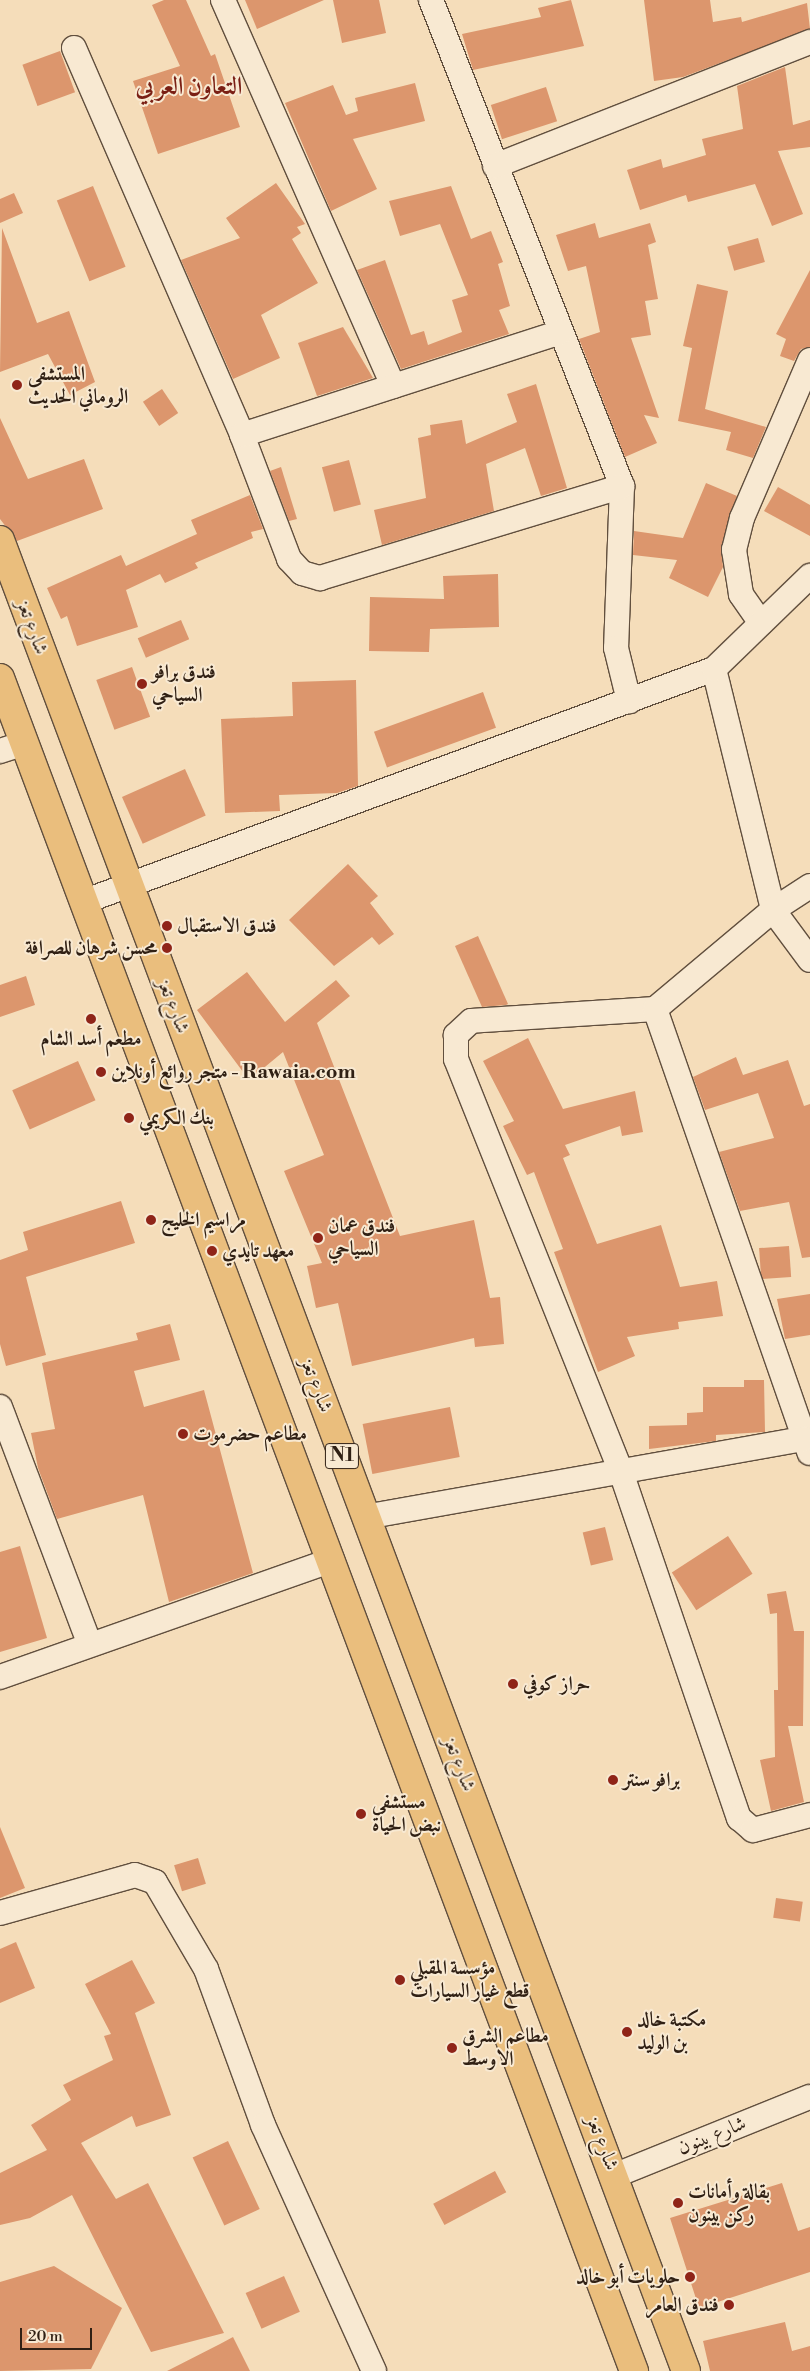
<!DOCTYPE html>
<meta charset="utf-8">
<style>
body{margin:0}
#map{position:relative;width:810px;height:2371px;overflow:hidden;background:#f5ddba;font-family:"Libre Bodoni",Amiri,serif}
div>[style]{position:absolute}
[style*='--x']{left:calc(var(--x)*1px);top:calc(var(--y)*1px);width:calc(var(--w)*1px);rotate:calc(var(--a)*1deg)}
.building>*{inset:0;background:#dc966d;transform-origin:0 0}
.roads{filter:drop-shadow(1px 0 #614f3e) drop-shadow(-1px 0 #614f3e) drop-shadow(0 1px #614f3e) drop-shadow(0 -1px #614f3e)}
.minor>*{height:24px;margin:-12px;padding:0 12px;transform-origin:12px;border-radius:12px;background:#f8e9d2}
.highway>*{height:28px;margin:-14px;padding:0 14px;transform-origin:14px;border-radius:14px;background:#eabe7d}
.dots>*{width:14px;height:14px;translate:-50% -50%;box-sizing:border-box;border:2px solid #f8e9d2;border-radius:50%}
span{translate:-50% -50%;white-space:nowrap;text-align:center;line-height:1.15;-webkit-text-stroke:4px #f8e9d2;paint-order:stroke}
.shield-label span{padding:1px 4px;background:#f8e9d2;border:1px solid;border-radius:4px;-webkit-text-stroke-width:0}
.shield-label{font-size:19px;color:#302014;font-weight:700}
.poi-label{font-size:20px;color:#302014;font-weight:700}
.left{translate:0 -50%;text-align:left}
.right{translate:-100% -50%;text-align:right}
.street-label{font-size:20px;color:#302014}
.district-label{font-size:25px;color:#7a1f14;font-weight:700}
.scale{position:absolute;left:20px;top:2328px;width:72px;height:22px;box-sizing:border-box;border:2px solid #302014;border-top:0;padding-left:6px;font-size:15px;line-height:18px;white-space:nowrap;color:#302014;-webkit-text-stroke:4px #f8e9d2;paint-order:stroke}
</style>
<div id="map">
<div class="building">
<div style="clip-path:polygon(164px 0,186px 0,211px 56px,215px 54px,240px 127px,158px 154px,133px 81px,180px 66px,152px 5px)"></div>
<div style="clip-path:polygon(245px 0,324px 0,257px 29px)"></div>
<div style="clip-path:polygon(333px 0,379px 0,386px 33px,342px 43px)"></div>
<div style="clip-path:polygon(571px 0,584px 46px,473px 70px,462px 34px,541px 17px,538px 8px)"></div>
<div style="clip-path:polygon(644px 0,710px 0,713px 22px,741px 17px,742px 22px,807px 3px,810px 29px,683px 77px,654px 81px)"></div>
<div style="left:60px;top:51px;width:44px;height:40px;rotate:70deg"></div>
<div style="clip-path:polygon(785px 67px,793px 125px,810px 120px,810px 147px,778px 151px,803px 214px,772px 226px,755px 184px,688px 202px,686px 195px,640px 210px,627px 170px,661px 159px,663px 168px,706px 155px,702px 139px,743px 129px,737px 86px)"></div>
<div style="clip-path:polygon(415px 83px,425px 121px,353px 139px,377px 189px,331px 211px,285px 103px,333px 85px,346px 115px,358px 111px,355px 98px)"></div>
<div style="left:546px;top:87px;width:36px;height:58px;rotate:72deg"></div>
<div style="clip-path:polygon(276px 183px,305px 224px,297px 227px,301px 233px,292px 239px,318px 283px,261px 315px,280px 358px,233px 379px,181px 260px,240px 238px,226px 218px)"></div>
<div style="left:93px;top:186px;width:87px;height:39px;rotate:68deg"></div>
<div style="clip-path:polygon(451px 186px,471px 239px,491px 231px,503px 262px,498px 264px,510px 306px,499px 310px,509px 334px,401px 369px,357px 270px,385px 260px,411px 335px,424px 331px,428px 345px,462px 332px,452px 300px,468px 295px,440px 224px,400px 236px,389px 201px)"></div>
<div style="clip-path:polygon(14px 193px,23px 213px,0 223px,0 199px)"></div>
<div style="clip-path:polygon(595px 223px,599px 238px,650px 223px,656px 242px,648px 245px,658px 299px,645px 301px,651px 335px,631px 338px,659px 418px,644px 415px,657px 443px,625px 457px,579px 339px,600px 332px,586px 266px,568px 271px,556px 235px)"></div>
<div style="clip-path:polygon(2px 228px,37px 323px,69px 311px,95px 382px,70px 395px,48px 354px,0 372px)"></div>
<div style="left:758px;top:238px;width:25px;height:32px;rotate:74deg"></div>
<div style="clip-path:polygon(810px 270px,810px 347px,801px 349px,794px 361px,780px 356px,786px 339px,776px 334px)"></div>
<div style="clip-path:polygon(697px 284px,728px 291px,705px 409px,766px 427px,753px 458px,726px 450px,731px 432px,678px 421px,692px 348px,683px 346px)"></div>
<div style="clip-path:polygon(343px 327px,373px 378px,317px 396px,298px 343px)"></div>
<div style="clip-path:polygon(536px 384px,567px 488px,541px 496px,525px 448px,486px 464px,494px 511px,382px 545px,374px 510px,426px 498px,418px 438px,431px 435px,430px 425px,462px 420px,466px 444px,517px 422px,507px 394px)"></div>
<div style="left:162px;top:389px;width:29px;height:23px;rotate:56deg"></div>
<div style="clip-path:polygon(0 418px,28px 479px,84px 459px,103px 509px,17px 541px,0 519px)"></div>
<div style="left:349px;top:460px;width:46px;height:28px;rotate:75deg"></div>
<div style="clip-path:polygon(281px 467px,297px 519px,289px 521px,270px 471px)"></div>
<div style="clip-path:polygon(706px 483px,737px 496px,721px 547px,723px 567px,708px 597px,669px 578px,677px 560px,633px 555px,634px 531px,683px 538px)"></div>
<div style="clip-path:polygon(778px 487px,810px 505px,810px 536px,764px 511px)"></div>
<div style="clip-path:polygon(250px 495px,263px 529px,251px 532px,253px 538px,195px 563px,198px 568px,165px 583px,160px 574px,126px 590px,138px 627px,77px 646px,67px 616px,61px 619px,47px 588px,121px 555px,126px 566px,197px 534px,191px 520px)"></div>
<div style="clip-path:polygon(498px 574px,499px 627px,430px 629px,429px 652px,369px 651px,370px 597px,444px 599px,443px 576px)"></div>
<div style="left:181px;top:620px;width:21px;height:47px;rotate:67deg"></div>
<div style="left:132px;top:667px;width:53px;height:38px;rotate:70deg"></div>
<div style="clip-path:polygon(356px 680px,358px 786px,337px 793px,279px 795px,280px 811px,225px 813px,221px 719px,293px 716px,292px 682px)"></div>
<div style="left:483px;top:692px;width:38px;height:116px;rotate:70deg"></div>
<div style="left:185px;top:769px;width:51px;height:69px;rotate:66deg"></div>
<div style="clip-path:polygon(348px 864px,378px 896px,370px 903px,394px 934px,379px 945px,372px 937px,334px 966px,289px 920px)"></div>
<div style="clip-path:polygon(478px 936px,508px 1004px,506px 1005px,482px 1007px,455px 946px)"></div>
<div style="clip-path:polygon(247px 972px,285px 1022px,336px 980px,350px 996px,317px 1023px,400px 1236px,474px 1220px,490px 1298px,500px 1297px,504px 1344px,475px 1347px,474px 1338px,352px 1366px,338px 1303px,316px 1308px,307px 1266px,322px 1263px,284px 1171px,324px 1155px,283px 1052px,249px 1080px,197px 1010px)"></div>
<div style="clip-path:polygon(26px 976px,35px 1005px,0 1017px,0 985px)"></div>
<div style="clip-path:polygon(528px 1038px,563px 1109px,635px 1091px,643px 1132px,622px 1136px,620px 1126px,565px 1145px,570px 1155px,563px 1158px,597px 1244px,661px 1225px,680px 1287px,717px 1281px,723px 1316px,678px 1322px,679px 1329px,627px 1337px,635px 1356px,598px 1372px,554px 1252px,563px 1249px,534px 1172px,527px 1175px,503px 1126px,514px 1121px,483px 1061px)"></div>
<div style="clip-path:polygon(736px 1057px,743px 1075px,788px 1060px,804px 1106px,810px 1104px,810px 1257px,802px 1258px,789px 1202px,740px 1211px,719px 1152px,774px 1138px,758px 1093px,705px 1110px,693px 1077px)"></div>
<div style="left:78px;top:1061px;width:43px;height:72px;rotate:66deg"></div>
<div style="clip-path:polygon(121px 1201px,135px 1243px,26px 1277px,46px 1355px,6px 1366px,0 1344px,0 1260px,28px 1250px,23px 1232px)"></div>
<div style="left:789px;top:1246px;width:31px;height:30px;rotate:86deg"></div>
<div style="clip-path:polygon(810px 1294px,810px 1335px,785px 1339px,777px 1299px)"></div>
<div style="clip-path:polygon(170px 1324px,180px 1360px,134px 1371px,144px 1407px,204px 1390px,253px 1573px,169px 1602px,143px 1495px,57px 1519px,38px 1468px,31px 1433px,55px 1429px,42px 1363px,138px 1340px,136px 1333px)"></div>
<div style="clip-path:polygon(744px 1380px,764px 1380px,765px 1432px,716px 1435px,716px 1441px,649px 1449px,649px 1426px,687px 1425px,687px 1413px,703px 1412px,703px 1387px,744px 1387px)"></div>
<div style="left:450px;top:1407px;width:51px;height:89px;rotate:79deg"></div>
<div style="left:605px;top:1527px;width:34px;height:23px;rotate:76deg"></div>
<div style="left:728px;top:1536px;width:45px;height:67px;rotate:57deg"></div>
<div style="clip-path:polygon(20px 1546px,47px 1638px,0 1652px,0 1552px)"></div>
<div style="clip-path:polygon(786px 1591px,794px 1631px,804px 1631px,803px 1726px,788px 1726px,804px 1802px,771px 1811px,760px 1760px,775px 1757px,774px 1690px,778px 1690px,777px 1613px,770px 1614px,767px 1594px)"></div>
<div style="clip-path:polygon(0 1827px,25px 1888px,0 1898px)"></div>
<div style="left:198px;top:1858px;width:27px;height:25px;rotate:73deg"></div>
<div style="left:776px;top:1898px;width:27px;height:20px;rotate:8deg"></div>
<div style="clip-path:polygon(16px 1942px,35px 1988px,0 2003px,0 1949px)"></div>
<div style="clip-path:polygon(132px 1960px,155px 2003px,135px 2013px,171px 2115px,136px 2127px,132px 2116px,81px 2143px,116px 2199px,148px 2183px,224px 2333px,151px 2352px,72px 2195px,30px 2218px,0 2225px,0 2173px,47px 2150px,31px 2125px,71px 2100px,63px 2085px,113px 2060px,104px 2036px,111px 2034px,85px 1984px)"></div>
<div style="left:228px;top:2141px;width:75px;height:39px;rotate:65deg"></div>
<div style="left:495px;top:2171px;width:24px;height:70px;rotate:62deg"></div>
<div style="clip-path:polygon(782px 2183px,798px 2231px,810px 2227px,810px 2272px,699px 2308px,670px 2218px)"></div>
<div style="clip-path:polygon(54px 2266px,122px 2308px,91px 2369px,0 2371px,0 2282px)"></div>
<div style="left:284px;top:2276px;width:39px;height:42px;rotate:66deg"></div>
<div style="clip-path:polygon(785px 2322px,792px 2351px,810px 2346px,810px 2371px,710px 2371px,703px 2341px)"></div>
<div style="clip-path:polygon(233px 2337px,250px 2371px,167px 2371px,220px 2344px)"></div>
</div>
<div class="roads">
<div class="minor">
<div style="--x:223;--y:0;--w:422;--a:66.2"></div>
<div style="--x:431;--y:0;--w:522;--a:68.54"></div>
<div style="--x:622;--y:486;--w:162;--a:92.1"></div>
<div style="--x:616;--y:648;--w:55;--a:76.2"></div>
<div style="--x:74;--y:48;--w:422;--a:66.5"></div>
<div style="--x:242;--y:435;--w:133;--a:69.2"></div>
<div style="--x:289;--y:559;--w:19;--a:47"></div>
<div style="--x:302;--y:573;--w:19;--a:16"></div>
<div style="--x:320;--y:578;--w:316;--a:-16.9"></div>
<div style="--x:495;--y:166;--w:339;--a:-21.5"></div>
<div style="--x:242;--y:435;--w:335;--a:-17.9"></div>
<div style="--x:761;--y:623;--w:35;--a:-125"></div>
<div style="--x:741;--y:594;--w:45;--a:-99"></div>
<div style="--x:734;--y:550;--w:33;--a:-76"></div>
<div style="--x:742;--y:518;--w:172;--a:-66.7"></div>
<div style="--x:714;--y:669;--w:248;--a:76.2"></div>
<div style="--x:773;--y:910;--w:62;--a:53.5"></div>
<div style="--x:0;--y:751;--w:25;--a:-18"></div>
<div style="--x:810;--y:886;--w:44;--a:147"></div>
<div style="--x:773;--y:910;--w:154;--a:140"></div>
<div style="--x:655;--y:1009;--w:184;--a:176.3"></div>
<div style="--x:471;--y:1021;--w:21;--a:137"></div>
<div style="--x:456;--y:1035;--w:24;--a:90"></div>
<div style="--x:456;--y:1059;--w:445;--a:68.2"></div>
<div style="--x:621;--y:1472;--w:366;--a:71.2"></div>
<div style="--x:739;--y:1818;--w:18;--a:41"></div>
<div style="--x:753;--y:1830;--w:59;--a:-14.7"></div>
<div style="--x:83;--y:902;--w:673;--a:-20.27"></div>
<div style="--x:714;--y:669;--w:134;--a:-44.1"></div>
<div style="--x:655;--y:1009;--w:470;--a:70.8"></div>
<div style="--x:0;--y:1407;--w:254;--a:69.3"></div>
<div style="--x:365;--y:1517;--w:446;--a:-10.1"></div>
<div style="--x:0;--y:1677;--w:352;--a:-19.4"></div>
<div style="--x:0;--y:1913;--w:140;--a:-15.7"></div>
<div style="--x:135;--y:1875;--w:21;--a:19"></div>
<div style="--x:155;--y:1882;--w:101;--a:59.6"></div>
<div style="--x:206;--y:1969;--w:166;--a:69.9"></div>
<div style="--x:263;--y:2125;--w:270;--a:65.7"></div>
<div style="--x:614;--y:2176;--w:211;--a:-22"></div>
</div>
<div class="highway">
<div style="--x:0;--y:540;--w:1955;--a:69.46"></div>
<div style="--x:0;--y:678;--w:1808;--a:69.47"></div>
</div>
</div>
<div class="dots">
<div style="left:17px;top:385px;background:#8f2418"></div>
<div style="left:142px;top:684px;background:#8f2418"></div>
<div style="left:167px;top:926px;background:#8f2418"></div>
<div style="left:167px;top:948px;background:#8f2418"></div>
<div style="left:91px;top:1019px;background:#8f2418"></div>
<div style="left:101px;top:1072px;background:#8f2418"></div>
<div style="left:129px;top:1118px;background:#8f2418"></div>
<div style="left:151px;top:1220px;background:#8f2418"></div>
<div style="left:318px;top:1238px;background:#8f2418"></div>
<div style="left:212px;top:1251px;background:#8f2418"></div>
<div style="left:183px;top:1434px;background:#8f2418"></div>
<div style="left:513px;top:1684px;background:#8f2418"></div>
<div style="left:613px;top:1780px;background:#8f2418"></div>
<div style="left:361px;top:1814px;background:#8f2418"></div>
<div style="left:400px;top:1980px;background:#8f2418"></div>
<div style="left:627px;top:2032px;background:#8f2418"></div>
<div style="left:452px;top:2048px;background:#8f2418"></div>
<div style="left:678px;top:2203px;background:#8f2418"></div>
<div style="left:690px;top:2277px;background:#8f2418"></div>
<div style="left:729px;top:2305px;background:#8f2418"></div>
</div>
<div class="shield-label">
<span style="left:342px;top:1456px">N1</span>
</div>
<div class="poi-label">
<span class="left" style="left:28px;top:386px">المستشفى<br>الروماني الحديث</span>
<span class="left" style="left:152px;top:684px">فندق برافو<br>السياحي</span>
<span class="left" style="left:177px;top:926px">فندق الاستقبال</span>
<span class="right" style="left:157px;top:948px">محسن شرهان للصرافة</span>
<span style="left:91px;top:1039px">مطعم أسد الشام</span>
<span class="left" style="left:111px;top:1072px">متجر روائع أونلاين - Rawaia.com</span>
<span class="left" style="left:139px;top:1118px">بنك الكريمي</span>
<span class="left" style="left:161px;top:1220px">مراسيم الخليج</span>
<span class="left" style="left:328px;top:1238px">فندق عمان<br>السياحي</span>
<span class="left" style="left:222px;top:1251px">معهد تايدي</span>
<span class="left" style="left:193px;top:1434px">مطاعم حضرموت</span>
<span class="left" style="left:523px;top:1684px">حراز كوفي</span>
<span class="left" style="left:623px;top:1780px">برافو سنتر</span>
<span class="left" style="left:372px;top:1814px">مستشفى<br>نبض الحياة</span>
<span class="left" style="left:410px;top:1980px">مؤسسة المقبلي<br>قطع غيار السيارات</span>
<span class="left" style="left:637px;top:2032px">مكتبة خالد<br>بن الوليد</span>
<span class="left" style="left:462px;top:2048px">مطاعم الشرق<br>الاوسط</span>
<span class="left" style="left:688px;top:2204px">بقالة وأمانات<br>ركن بينون</span>
<span class="right" style="left:680px;top:2277px">حلويات أبو خالد</span>
<span class="right" style="left:719px;top:2305px">فندق العامر</span>
</div>
<div class="street-label">
<span style="left:32px;top:627px;rotate:70deg">شارع تعز</span>
<span style="left:173px;top:1006px;rotate:69deg">شارع تعز</span>
<span style="left:316px;top:1385px;rotate:69deg">شارع تعز</span>
<span style="left:459px;top:1764px;rotate:69deg">شارع تعز</span>
<span style="left:712px;top:2136px;rotate:-22deg">شارع بينون</span>
<span style="left:602px;top:2143px;rotate:69deg">شارع تعز</span>
</div>
<div class="district-label">
<span style="left:189px;top:87px">التعاون العربي</span>
</div>
<div class="scale">20 m</div>
</div>
